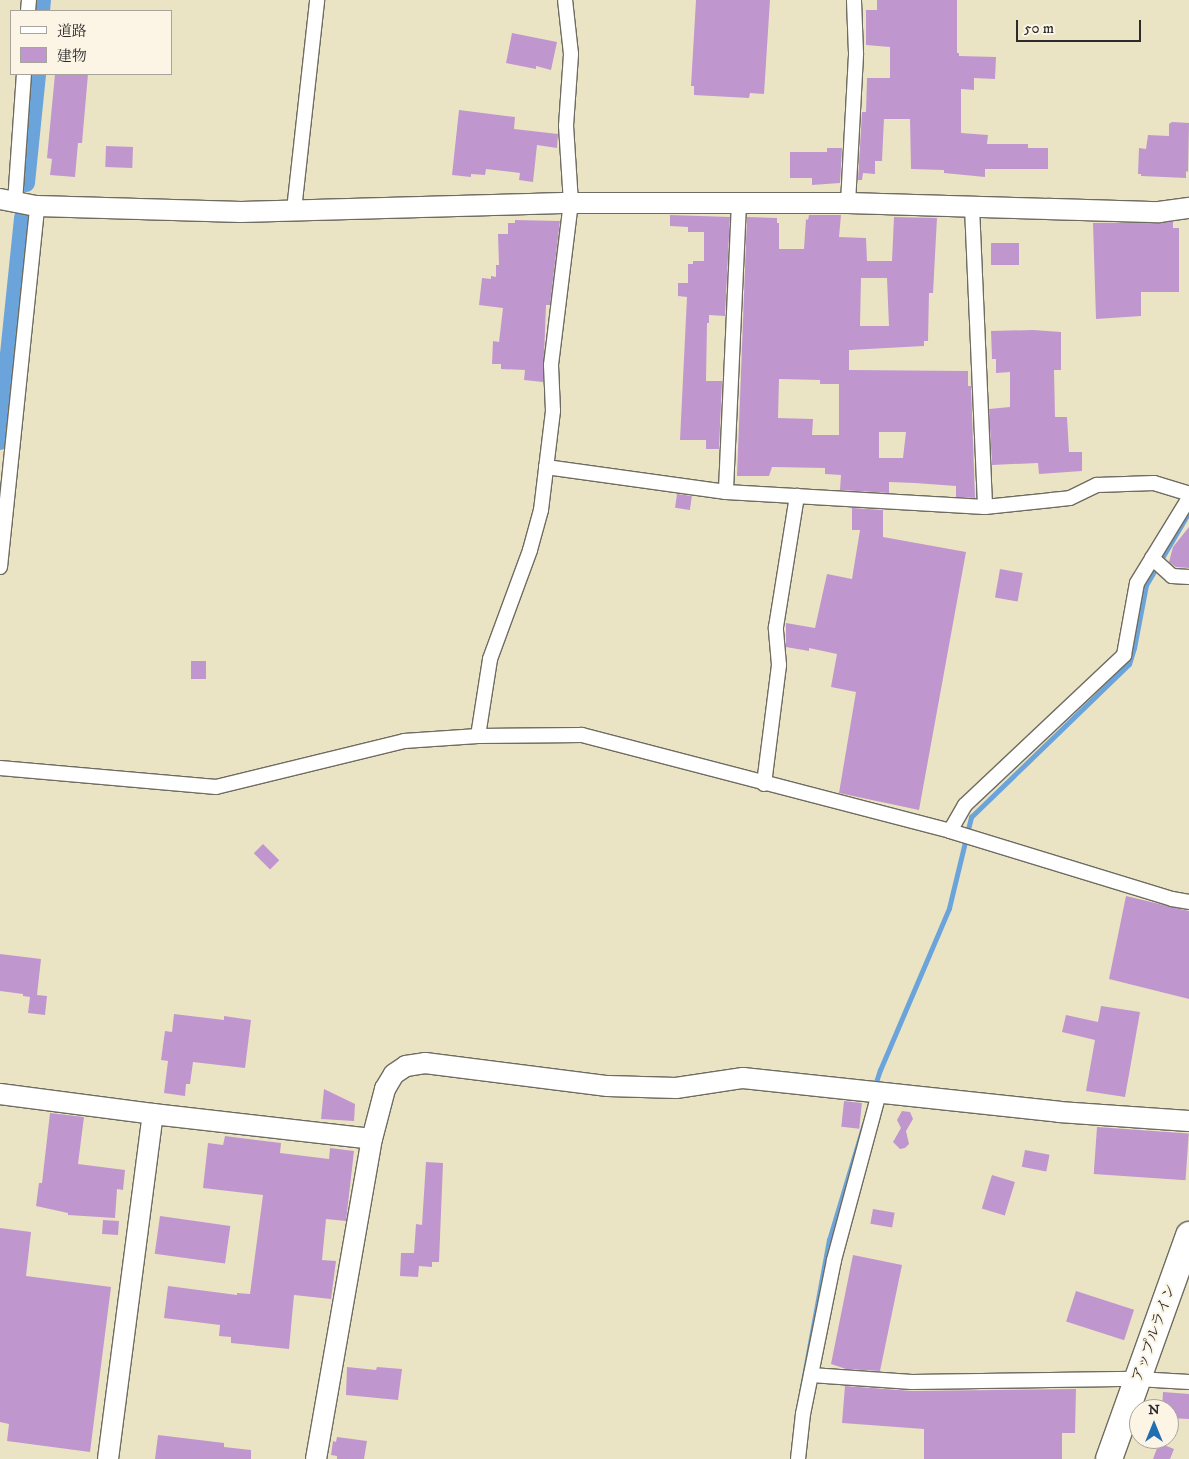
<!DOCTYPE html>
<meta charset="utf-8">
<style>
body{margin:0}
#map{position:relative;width:1189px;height:1459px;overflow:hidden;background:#ebe4c4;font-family:"IM FELL DW Pica","Noto Serif JP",serif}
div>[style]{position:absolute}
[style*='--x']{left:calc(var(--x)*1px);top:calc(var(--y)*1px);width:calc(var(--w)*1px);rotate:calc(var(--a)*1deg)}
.stream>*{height:5px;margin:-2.5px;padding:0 2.5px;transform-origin:2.5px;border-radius:2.5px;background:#6ba4da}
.canal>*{height:18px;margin:-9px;padding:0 9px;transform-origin:9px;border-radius:9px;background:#6ba4da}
.building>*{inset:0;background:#c096cf;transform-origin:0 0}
.roads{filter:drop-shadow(1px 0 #6e6c61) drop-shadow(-1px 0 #6e6c61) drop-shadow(0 1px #6e6c61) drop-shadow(0 -1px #6e6c61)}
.street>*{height:14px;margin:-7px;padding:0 7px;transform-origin:7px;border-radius:7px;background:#fff}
.secondary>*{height:20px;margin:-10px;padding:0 10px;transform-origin:10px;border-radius:10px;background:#fff}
.highway>*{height:26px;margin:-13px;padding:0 13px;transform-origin:13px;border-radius:13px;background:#fff}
span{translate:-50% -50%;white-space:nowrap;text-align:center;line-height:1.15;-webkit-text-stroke:4px #fcf5e5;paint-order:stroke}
.street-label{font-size:15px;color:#2b2b2b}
.legend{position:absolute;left:10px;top:10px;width:162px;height:65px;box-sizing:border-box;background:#fcf5e5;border:1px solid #a8a49b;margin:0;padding:6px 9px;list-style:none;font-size:15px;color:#2b2b2b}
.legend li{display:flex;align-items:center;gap:10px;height:25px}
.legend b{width:25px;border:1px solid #a8a49b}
.north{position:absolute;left:1129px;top:1399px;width:50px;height:50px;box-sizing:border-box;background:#fcf5e5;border:1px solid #a8a49b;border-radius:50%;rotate:0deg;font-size:14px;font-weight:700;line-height:20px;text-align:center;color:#2b2b2b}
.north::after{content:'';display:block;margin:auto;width:18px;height:22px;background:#1f6fb2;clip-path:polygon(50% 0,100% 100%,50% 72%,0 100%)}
.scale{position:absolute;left:1016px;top:20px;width:125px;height:22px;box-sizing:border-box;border:2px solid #2b2b2b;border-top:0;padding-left:6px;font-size:15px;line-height:18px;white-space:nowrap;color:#2b2b2b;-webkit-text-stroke:4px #fcf5e5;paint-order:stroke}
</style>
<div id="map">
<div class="stream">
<div style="--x:874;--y:1088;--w:19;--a:-72"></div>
<div style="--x:880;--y:1070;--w:176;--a:-66.9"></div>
<div style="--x:949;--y:908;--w:94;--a:-76.4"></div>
<div style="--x:971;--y:817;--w:220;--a:-44.1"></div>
<div style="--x:1129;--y:664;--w:17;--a:-73"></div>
<div style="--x:1134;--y:648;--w:64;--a:-79.2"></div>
<div style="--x:1146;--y:585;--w:85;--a:-59.5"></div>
<div style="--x:801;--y:1392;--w:155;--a:-79.6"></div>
<div style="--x:829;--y:1240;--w:122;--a:-73.3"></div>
</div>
<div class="canal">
<div style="--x:41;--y:11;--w:11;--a:-85"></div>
<div style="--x:26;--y:183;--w:110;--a:-84.2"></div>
<div style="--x:0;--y:441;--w:225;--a:-84.1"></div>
</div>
<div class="building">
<div style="clip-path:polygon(696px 0,770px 0,764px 94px,750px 93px,749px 98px,694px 95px,694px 86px,691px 86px)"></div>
<div style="clip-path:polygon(877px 0,957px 0,957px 53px,959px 53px,959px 56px,996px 57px,995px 79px,974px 78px,974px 90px,961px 89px,961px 133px,988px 135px,987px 144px,1028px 144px,1028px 148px,1048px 148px,1048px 169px,985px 169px,985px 177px,944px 173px,944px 170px,911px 169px,910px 119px,884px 119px,882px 161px,875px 161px,875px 174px,863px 173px,862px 180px,858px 180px,862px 112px,866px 112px,867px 78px,890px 78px,890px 47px,866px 45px,866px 10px,877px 10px)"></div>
<div style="clip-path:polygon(512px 33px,557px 42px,551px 70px,536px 66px,536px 69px,506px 63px)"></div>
<div style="clip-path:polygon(55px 74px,88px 74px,82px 143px,78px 143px,75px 177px,50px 175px,52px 159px,47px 158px)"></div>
<div style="clip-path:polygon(459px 110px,515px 117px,514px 129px,558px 134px,557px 148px,537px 145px,533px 182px,519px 180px,520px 173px,486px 169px,485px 175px,471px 174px,471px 177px,452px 175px)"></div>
<div style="clip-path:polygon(1172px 122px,1189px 123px,1188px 172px,1186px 171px,1186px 178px,1141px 176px,1141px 174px,1138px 174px,1139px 148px,1146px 149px,1148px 135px,1169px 136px,1169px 124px)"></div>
<div style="left:106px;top:146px;width:27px;height:21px;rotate:2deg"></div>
<div style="clip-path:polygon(827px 148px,842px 148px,840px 183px,812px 185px,812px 178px,790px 178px,790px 152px,827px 152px)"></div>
<div style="clip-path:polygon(670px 215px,730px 217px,725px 316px,709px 315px,709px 323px,707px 323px,706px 381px,722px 381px,719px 449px,706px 449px,706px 440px,680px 440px,687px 297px,678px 296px,678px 283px,688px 283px,688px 264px,693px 264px,693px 261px,704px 261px,704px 232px,688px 232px,688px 227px,670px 226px)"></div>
<div style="clip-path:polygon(evenodd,809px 215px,841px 215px,839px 237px,866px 238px,867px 261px,892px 261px,894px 217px,937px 218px,933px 293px,929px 293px,928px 341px,924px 341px,924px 346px,849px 350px,849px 370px,968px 371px,968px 386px,971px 386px,975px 498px,956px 497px,956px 486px,915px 483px,889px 482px,889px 493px,840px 490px,841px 475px,825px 474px,825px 468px,772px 467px,769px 476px,737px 476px,747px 217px,777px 218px,777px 223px,779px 223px,779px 249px,804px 249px,806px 219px,808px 220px,809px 215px,861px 278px,887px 278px,889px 326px,860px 326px,861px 278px,809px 215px,779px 379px,820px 380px,820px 384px,839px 384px,839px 435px,812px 435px,813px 419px,778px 418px,779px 379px,809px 215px,879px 432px,906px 432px,903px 458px,879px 458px,879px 432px)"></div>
<div style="clip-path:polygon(515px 220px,560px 221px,550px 305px,546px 305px,543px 382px,524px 380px,525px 370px,501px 369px,501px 364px,492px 364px,493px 341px,499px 342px,503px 308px,479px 305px,482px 278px,491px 279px,491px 276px,496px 277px,496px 265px,499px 265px,498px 234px,508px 234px,508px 223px,515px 223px)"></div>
<div style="clip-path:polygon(1173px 222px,1173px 228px,1179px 228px,1179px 292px,1141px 292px,1141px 316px,1096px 319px,1093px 223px)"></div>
<div style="left:1019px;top:243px;width:22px;height:28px;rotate:90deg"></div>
<div style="clip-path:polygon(1033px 330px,1061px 332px,1061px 370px,1054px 370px,1055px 417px,1067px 417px,1069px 452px,1082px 452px,1082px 471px,1039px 474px,1038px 463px,992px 465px,989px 409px,1010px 407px,1010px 372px,996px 373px,996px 359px,992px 359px,991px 331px)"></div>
<div style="left:677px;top:494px;width:15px;height:14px;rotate:8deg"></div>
<div style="clip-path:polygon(852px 508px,883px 510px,883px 537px,966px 552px,919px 810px,839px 793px,856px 692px,831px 687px,837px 654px,809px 648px,809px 651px,786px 647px,786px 623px,815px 628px,827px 574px,852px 579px,860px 530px,852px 530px)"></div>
<div style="clip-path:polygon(1189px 527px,1189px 568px,1176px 567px,1169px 562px,1173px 547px)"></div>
<div style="left:1000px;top:569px;width:23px;height:29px;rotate:10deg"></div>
<div style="left:191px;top:661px;width:15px;height:18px"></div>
<div style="left:263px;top:844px;width:23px;height:13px;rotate:45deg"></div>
<div style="clip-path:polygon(1126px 896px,1189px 911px,1189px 999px,1109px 979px)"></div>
<div style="clip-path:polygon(0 954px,41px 959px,37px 995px,47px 996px,45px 1015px,28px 1013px,30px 997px,23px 996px,23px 994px,0 991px)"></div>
<div style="clip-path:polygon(1101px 1006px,1140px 1012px,1125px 1097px,1086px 1091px,1095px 1040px,1062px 1032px,1066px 1015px,1098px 1022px)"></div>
<div style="clip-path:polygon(174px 1014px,224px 1020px,224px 1016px,251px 1020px,245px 1068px,193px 1062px,190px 1084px,186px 1084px,185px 1096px,164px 1093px,168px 1061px,161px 1060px,165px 1031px,172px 1032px)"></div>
<div style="clip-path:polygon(324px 1089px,355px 1104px,354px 1121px,321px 1119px)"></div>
<div style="left:844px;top:1101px;width:18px;height:26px;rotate:6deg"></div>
<div style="clip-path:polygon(902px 1111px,910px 1112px,913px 1119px,906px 1131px,909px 1144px,905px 1148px,900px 1149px,893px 1142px,901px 1128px,897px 1120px)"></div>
<div style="clip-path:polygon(50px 1113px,84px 1117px,78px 1164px,125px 1170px,123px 1190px,117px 1189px,115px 1218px,68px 1215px,68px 1213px,36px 1206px,39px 1183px,42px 1183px)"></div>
<div style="left:1097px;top:1127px;width:92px;height:47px;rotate:4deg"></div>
<div style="clip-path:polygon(225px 1136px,281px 1143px,280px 1153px,329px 1159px,330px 1148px,354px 1151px,346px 1221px,326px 1219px,322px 1260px,336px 1261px,331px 1299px,294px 1295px,289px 1349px,231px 1343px,231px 1337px,219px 1336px,220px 1325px,164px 1318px,168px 1286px,237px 1295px,237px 1293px,250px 1294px,263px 1195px,203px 1188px,208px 1143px,223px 1145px)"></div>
<div style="left:1025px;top:1150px;width:25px;height:17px;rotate:11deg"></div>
<div style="clip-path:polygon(426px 1162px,443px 1163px,439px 1262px,432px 1262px,432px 1267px,419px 1266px,418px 1277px,400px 1276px,401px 1253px,414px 1253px,416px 1224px,422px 1225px)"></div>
<div style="left:992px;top:1175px;width:24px;height:35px;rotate:17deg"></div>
<div style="left:873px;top:1209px;width:22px;height:15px;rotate:10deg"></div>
<div style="left:160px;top:1216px;width:71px;height:38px;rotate:8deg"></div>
<div style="left:103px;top:1220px;width:16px;height:14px;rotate:4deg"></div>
<div style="clip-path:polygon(0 1228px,31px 1232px,26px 1276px,111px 1287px,90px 1452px,7px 1441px,9px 1424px,0 1422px)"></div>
<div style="clip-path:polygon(853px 1255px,902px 1265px,880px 1371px,846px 1369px,831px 1364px)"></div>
<div style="left:1076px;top:1291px;width:61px;height:32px;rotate:18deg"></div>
<div style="clip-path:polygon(347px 1367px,376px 1370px,377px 1367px,402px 1369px,398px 1400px,346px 1395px)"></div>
<div style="clip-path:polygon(845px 1386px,912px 1391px,1076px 1389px,1075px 1433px,1062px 1433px,1062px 1459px,924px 1459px,924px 1429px,842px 1423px)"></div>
<div style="clip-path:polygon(1163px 1392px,1189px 1394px,1189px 1419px,1169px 1418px,1169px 1409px,1162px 1409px)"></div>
<div style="clip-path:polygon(158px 1435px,224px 1443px,224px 1447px,251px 1450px,251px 1459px,155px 1459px)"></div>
<div style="clip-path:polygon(337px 1437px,367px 1441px,364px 1459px,337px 1459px,337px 1456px,331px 1455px,333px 1441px,336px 1442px)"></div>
<div style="clip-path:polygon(1159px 1443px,1174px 1449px,1170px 1459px,1153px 1459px)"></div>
</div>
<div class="roads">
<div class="street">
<div style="--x:28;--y:11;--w:11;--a:-85"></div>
<div style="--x:15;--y:202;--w:128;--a:-86"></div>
<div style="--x:739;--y:203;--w:289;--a:92.6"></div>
<div style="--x:726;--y:492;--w:259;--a:3.3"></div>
<div style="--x:985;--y:507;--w:85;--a:-6"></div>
<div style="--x:1070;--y:498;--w:30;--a:-26"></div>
<div style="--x:1097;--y:485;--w:57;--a:-2"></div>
<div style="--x:1154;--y:483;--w:37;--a:17"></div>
<div style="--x:848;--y:203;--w:150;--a:-86.9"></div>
<div style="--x:856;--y:53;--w:53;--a:-92.2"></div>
<div style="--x:972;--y:207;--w:300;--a:87.5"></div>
<div style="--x:294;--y:210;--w:211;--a:-83.7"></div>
<div style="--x:546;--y:467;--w:182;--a:7.9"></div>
<div style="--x:1152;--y:558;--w:27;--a:42"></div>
<div style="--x:1172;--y:576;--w:17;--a:3"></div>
<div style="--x:0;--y:567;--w:363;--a:-84.1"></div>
<div style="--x:478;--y:736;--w:78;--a:-81.1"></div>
<div style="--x:490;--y:659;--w:116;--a:-69.8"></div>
<div style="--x:530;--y:550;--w:41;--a:-74.6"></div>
<div style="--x:541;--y:510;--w:100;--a:-83.1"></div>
<div style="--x:553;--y:411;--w:46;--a:-92.5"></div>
<div style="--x:551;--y:365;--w:163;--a:-83"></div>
<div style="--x:571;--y:203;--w:77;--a:-93.7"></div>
<div style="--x:566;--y:126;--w:72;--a:-86"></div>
<div style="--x:571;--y:54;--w:54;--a:-96.3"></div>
<div style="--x:0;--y:768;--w:217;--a:5"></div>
<div style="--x:216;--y:787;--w:194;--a:-13.7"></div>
<div style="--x:404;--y:741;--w:74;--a:-3.9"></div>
<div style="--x:478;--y:736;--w:104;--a:-0.6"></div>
<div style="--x:582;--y:735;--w:380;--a:14.6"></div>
<div style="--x:950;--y:831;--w:232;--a:17"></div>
<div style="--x:1172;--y:899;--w:17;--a:10"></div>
<div style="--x:764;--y:784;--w:120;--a:-82.8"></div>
<div style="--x:779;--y:665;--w:38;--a:-95"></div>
<div style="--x:776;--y:627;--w:133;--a:-80.9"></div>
<div style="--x:950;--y:831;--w:30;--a:-60"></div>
<div style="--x:965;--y:805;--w:219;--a:-43.3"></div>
<div style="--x:1124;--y:655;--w:73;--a:-79.8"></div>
<div style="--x:1137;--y:583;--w:100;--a:-58.5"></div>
<div style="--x:811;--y:1375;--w:101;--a:4"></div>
<div style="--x:912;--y:1382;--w:225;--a:-0.8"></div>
<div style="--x:1137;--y:1379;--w:52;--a:3.3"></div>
<div style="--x:798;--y:1459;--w:45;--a:-83.7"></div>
<div style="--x:803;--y:1414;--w:157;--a:-78.6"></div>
<div style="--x:834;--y:1260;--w:173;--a:-74.9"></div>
</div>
<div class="secondary">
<div style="--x:0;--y:199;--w:38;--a:11"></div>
<div style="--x:37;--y:206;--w:204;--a:1.7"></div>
<div style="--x:241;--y:212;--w:330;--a:-1.6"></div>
<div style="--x:571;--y:203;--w:277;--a:0"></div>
<div style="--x:848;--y:203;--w:311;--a:1.7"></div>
<div style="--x:1159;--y:212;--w:30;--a:-8"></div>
<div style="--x:0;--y:1094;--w:154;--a:7.4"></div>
<div style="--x:153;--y:1114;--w:220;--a:6.5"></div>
<div style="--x:108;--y:1459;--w:348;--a:-82.6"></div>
<div style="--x:316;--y:1459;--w:325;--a:-80.1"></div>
<div style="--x:372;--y:1139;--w:52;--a:-75.4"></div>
<div style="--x:385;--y:1089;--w:17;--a:-59"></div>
<div style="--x:394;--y:1074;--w:14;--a:-34"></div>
<div style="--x:406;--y:1066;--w:19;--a:-9"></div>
<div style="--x:425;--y:1063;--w:184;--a:7.2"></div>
<div style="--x:608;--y:1086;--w:68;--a:1.7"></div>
<div style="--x:676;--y:1088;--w:68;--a:-8.5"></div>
<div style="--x:743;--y:1078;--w:318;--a:6.1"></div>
<div style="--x:1059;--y:1112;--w:130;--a:4"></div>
</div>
<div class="highway">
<div style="--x:1109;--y:1459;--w:238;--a:-70.3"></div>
</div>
</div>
<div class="street-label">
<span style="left:1154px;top:1333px;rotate:-70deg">アップルライン</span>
</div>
<ul class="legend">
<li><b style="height:6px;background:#fff"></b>道路</li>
<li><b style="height:14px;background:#c096cf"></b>建物</li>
</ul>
<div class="north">N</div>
<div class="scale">50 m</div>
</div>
